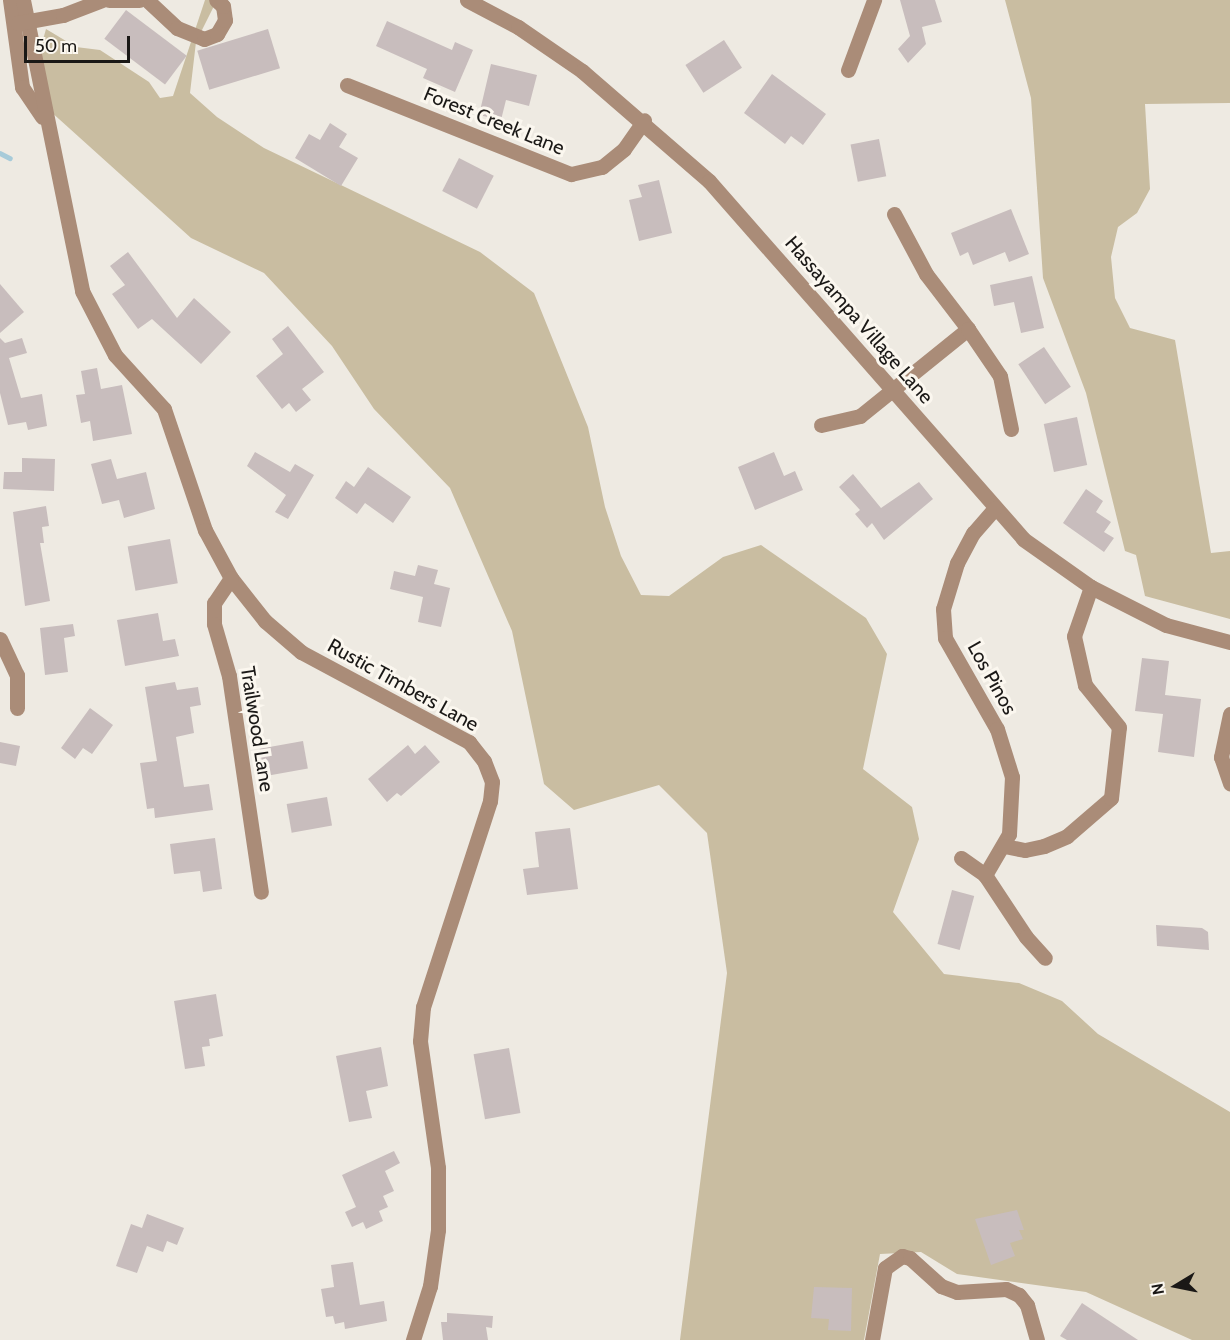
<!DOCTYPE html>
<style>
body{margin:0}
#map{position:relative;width:1230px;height:1340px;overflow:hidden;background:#eeeae2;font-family:Cabin,sans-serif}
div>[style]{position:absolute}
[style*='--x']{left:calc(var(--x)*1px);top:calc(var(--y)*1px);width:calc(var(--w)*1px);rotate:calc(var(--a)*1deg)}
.green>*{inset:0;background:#c9bda1}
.stream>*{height:4.5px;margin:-2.25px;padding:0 2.25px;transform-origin:2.25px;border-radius:2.25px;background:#a7cbd9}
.building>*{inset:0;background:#c8bdbd;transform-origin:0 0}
.minor>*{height:15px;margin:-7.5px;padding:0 7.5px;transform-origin:7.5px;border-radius:7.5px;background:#aa8c78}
span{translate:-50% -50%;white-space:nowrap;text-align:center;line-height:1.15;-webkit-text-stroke:6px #fbf7ef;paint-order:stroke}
.street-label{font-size:20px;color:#1a1816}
.north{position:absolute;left:1146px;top:1256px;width:60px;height:60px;-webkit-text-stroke:4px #fbf7ef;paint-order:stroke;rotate:260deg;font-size:16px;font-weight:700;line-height:24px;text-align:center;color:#1a1816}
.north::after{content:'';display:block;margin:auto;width:21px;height:27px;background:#1a1816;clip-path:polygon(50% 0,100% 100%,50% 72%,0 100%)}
.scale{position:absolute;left:24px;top:36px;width:106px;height:27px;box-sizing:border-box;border:3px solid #1a1816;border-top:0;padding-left:8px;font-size:18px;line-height:21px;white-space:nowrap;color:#1a1816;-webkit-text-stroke:4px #fbf7ef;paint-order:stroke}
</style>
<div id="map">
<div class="green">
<div style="clip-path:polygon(205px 0,217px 0,196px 42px,190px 93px,217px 117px,264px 148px,480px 252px,534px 293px,588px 427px,605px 507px,621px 556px,641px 595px,669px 596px,723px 557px,761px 545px,866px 618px,887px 654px,863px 769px,912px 807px,919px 839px,893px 912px,944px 974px,1019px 983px,1062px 1001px,1098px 1034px,1230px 1112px,1230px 1340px,1192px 1340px,1086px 1292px,957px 1274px,921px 1252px,880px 1254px,864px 1340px,680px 1340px,727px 973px,707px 833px,659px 785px,574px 810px,544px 784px,512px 631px,450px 488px,374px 409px,332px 346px,264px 273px,191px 238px,49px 110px,37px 61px,46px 29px,76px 47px,100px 50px,149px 82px,160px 98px,173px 96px)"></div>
<div style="clip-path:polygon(1005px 0,1230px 0,1230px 103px,1145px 104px,1150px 189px,1137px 213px,1118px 227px,1111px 257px,1115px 298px,1130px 328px,1175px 340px,1211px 553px,1230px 551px,1230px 619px,1145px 596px,1136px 555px,1125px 551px,1086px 393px,1043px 278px,1031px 98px)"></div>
</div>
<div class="stream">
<div style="--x:0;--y:153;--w:11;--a:27"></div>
</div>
<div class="building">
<div style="clip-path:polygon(900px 0,935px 0,942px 22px,922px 27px,926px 44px,908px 63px,898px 49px,910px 36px)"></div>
<div style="left:126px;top:10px;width:76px;height:36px;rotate:37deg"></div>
<div style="clip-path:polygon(387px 21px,452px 50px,455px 42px,473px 50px,455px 92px,423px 78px,427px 69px,376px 46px)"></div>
<div style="left:268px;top:29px;width:41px;height:74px;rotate:73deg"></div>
<div style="left:724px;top:40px;width:33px;height:46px;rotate:57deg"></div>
<div style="clip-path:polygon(491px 64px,537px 75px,529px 106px,506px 100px,501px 120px,479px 115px)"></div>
<div style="clip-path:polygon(772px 74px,826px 114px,803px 145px,791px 136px,785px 144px,744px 113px)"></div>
<div style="clip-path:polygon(330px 123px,347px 134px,339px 147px,358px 158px,341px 186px,295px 158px,309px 134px,320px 140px)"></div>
<div style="left:879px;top:139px;width:38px;height:29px;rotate:79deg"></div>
<div style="left:459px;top:158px;width:39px;height:37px;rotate:27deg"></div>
<div style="clip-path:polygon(659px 180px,672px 233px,639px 241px,629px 200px,642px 197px,638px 185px)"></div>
<div style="clip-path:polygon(1011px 209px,1029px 254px,1009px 262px,1005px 252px,973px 265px,968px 252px,960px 256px,951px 233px)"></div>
<div style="clip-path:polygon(128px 252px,177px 318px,194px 298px,231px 332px,201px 364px,152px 319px,138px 329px,112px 294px,125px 285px,110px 266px)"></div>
<div style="clip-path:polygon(1032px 276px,1044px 328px,1021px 333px,1014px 302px,994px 306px,990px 285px)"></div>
<div style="clip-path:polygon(0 284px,24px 312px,0 333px)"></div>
<div style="clip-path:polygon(288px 326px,324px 372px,302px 389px,311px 400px,296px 412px,289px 403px,282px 409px,256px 376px,283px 354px,272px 339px)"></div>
<div style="clip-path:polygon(0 338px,5px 343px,22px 338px,27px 353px,9px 358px,21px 398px,42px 394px,47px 426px,28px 430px,26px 422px,8px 425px,0 393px)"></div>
<div style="left:1044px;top:347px;width:48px;height:31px;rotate:56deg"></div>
<div style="clip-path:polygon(97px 368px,101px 389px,122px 385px,132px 434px,93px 441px,90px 421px,81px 423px,76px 395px,85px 394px,81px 371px)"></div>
<div style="left:1077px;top:417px;width:49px;height:34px;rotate:78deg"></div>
<div style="clip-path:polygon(255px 452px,290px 472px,295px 464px,314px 475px,288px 519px,275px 512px,286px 495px,247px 466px)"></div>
<div style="clip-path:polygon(774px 452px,784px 476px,795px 471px,803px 490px,755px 510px,738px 467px)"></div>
<div style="clip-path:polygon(22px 458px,55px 459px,54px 491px,3px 489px,4px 472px,22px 472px)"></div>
<div style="clip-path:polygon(111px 459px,117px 479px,146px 472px,155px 509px,124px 518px,119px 500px,102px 504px,91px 464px)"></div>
<div style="clip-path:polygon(368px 467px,411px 497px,393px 523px,365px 503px,357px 514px,335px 498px,346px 481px,354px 487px)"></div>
<div style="clip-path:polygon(853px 474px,881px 508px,919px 482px,933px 499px,884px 540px,872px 523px,867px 528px,855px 514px,860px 510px,839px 487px)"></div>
<div style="clip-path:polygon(1086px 489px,1103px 501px,1096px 512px,1111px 522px,1104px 532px,1114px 538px,1104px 552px,1063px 523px)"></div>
<div style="clip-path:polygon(46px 506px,49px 526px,42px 527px,44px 543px,40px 543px,50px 601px,25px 606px,13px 512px)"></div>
<div style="left:170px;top:539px;width:45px;height:43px;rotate:80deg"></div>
<div style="clip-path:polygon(418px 565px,438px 570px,434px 584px,450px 588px,441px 627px,418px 622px,423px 597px,390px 589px,394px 571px,415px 576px)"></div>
<div style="clip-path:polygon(158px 613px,163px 641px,175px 639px,179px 656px,125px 666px,117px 620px)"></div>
<div style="clip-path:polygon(73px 624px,75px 636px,64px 638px,68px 672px,45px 675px,40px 628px)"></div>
<div style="clip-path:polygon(1142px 658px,1169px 661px,1165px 695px,1201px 699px,1194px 757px,1158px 752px,1163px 714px,1135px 711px)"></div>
<div style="clip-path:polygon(175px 682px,177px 690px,198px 687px,201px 705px,190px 707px,194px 733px,176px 737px,184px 787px,209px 784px,213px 810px,155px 818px,154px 808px,147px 809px,140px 763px,157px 761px,145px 687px)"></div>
<div style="clip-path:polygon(90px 708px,113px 725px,92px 754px,83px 748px,75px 759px,61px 748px)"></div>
<div style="left:303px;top:741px;width:28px;height:44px;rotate:80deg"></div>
<div style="clip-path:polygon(0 742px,20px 746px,16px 766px,0 763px)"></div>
<div style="clip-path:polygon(408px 745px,415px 754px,425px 745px,440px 762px,401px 796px,397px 793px,387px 802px,368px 779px)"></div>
<div style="left:327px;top:797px;width:29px;height:41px;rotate:80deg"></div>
<div style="clip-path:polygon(570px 828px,578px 889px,527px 895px,523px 869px,539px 867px,535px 832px)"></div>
<div style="clip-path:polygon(215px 838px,222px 889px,203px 892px,200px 871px,174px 874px,170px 844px)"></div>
<div style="left:952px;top:890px;width:23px;height:56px;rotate:15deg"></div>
<div style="clip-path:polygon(1156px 925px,1202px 928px,1208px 932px,1209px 950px,1157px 946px)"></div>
<div style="clip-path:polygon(216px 994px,223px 1036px,209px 1039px,210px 1046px,202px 1047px,205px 1066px,185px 1069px,174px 1001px)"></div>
<div style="clip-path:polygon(381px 1047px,388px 1086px,366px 1091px,372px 1118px,349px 1122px,336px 1056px)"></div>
<div style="left:509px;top:1048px;width:66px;height:36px;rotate:80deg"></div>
<div style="clip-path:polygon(394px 1151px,400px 1163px,385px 1171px,394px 1191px,383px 1196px,388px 1207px,379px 1211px,383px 1221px,366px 1229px,363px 1222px,352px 1227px,345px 1212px,356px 1207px,342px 1175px)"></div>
<div style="clip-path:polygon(1017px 1210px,1024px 1230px,1019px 1230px,1023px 1239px,1010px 1243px,1015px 1256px,991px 1265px,975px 1219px)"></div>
<div style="clip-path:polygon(147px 1214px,184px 1228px,177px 1245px,167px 1241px,163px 1252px,147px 1246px,137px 1273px,116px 1266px,131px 1224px,142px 1228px)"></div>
<div style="clip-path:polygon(353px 1262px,360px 1305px,384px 1301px,387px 1321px,345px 1329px,344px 1322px,335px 1324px,333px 1316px,326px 1317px,321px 1289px,334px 1287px,331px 1265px)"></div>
<div style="clip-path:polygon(814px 1287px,852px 1288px,851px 1331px,828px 1330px,829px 1319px,811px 1318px)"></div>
<div style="clip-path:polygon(1082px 1303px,1138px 1340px,1067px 1340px,1060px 1336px)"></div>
<div style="clip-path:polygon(447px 1313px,493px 1316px,492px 1328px,486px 1327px,488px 1340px,443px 1340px,441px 1322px,447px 1322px)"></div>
</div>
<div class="minor">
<div style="--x:10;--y:0;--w:88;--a:82.1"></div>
<div style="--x:22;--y:87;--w:36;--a:56"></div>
<div style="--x:23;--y:0;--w:297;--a:78.5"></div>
<div style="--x:82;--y:291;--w:72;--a:62.7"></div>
<div style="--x:115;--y:355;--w:73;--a:47.8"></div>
<div style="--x:164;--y:409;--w:128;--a:71.3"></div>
<div style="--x:205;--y:530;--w:55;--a:61.6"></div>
<div style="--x:231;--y:578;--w:55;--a:51.7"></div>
<div style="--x:265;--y:621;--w:48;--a:40.7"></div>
<div style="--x:301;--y:652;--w:191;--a:28.2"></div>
<div style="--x:469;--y:742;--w:24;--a:52"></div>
<div style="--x:484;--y:761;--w:22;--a:69"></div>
<div style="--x:492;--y:782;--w:19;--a:96"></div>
<div style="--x:490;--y:801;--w:217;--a:108"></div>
<div style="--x:423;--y:1007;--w:34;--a:95"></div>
<div style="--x:420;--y:1041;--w:128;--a:81.9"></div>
<div style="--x:438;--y:1168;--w:62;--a:90"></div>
<div style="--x:438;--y:1230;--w:57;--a:98.1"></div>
<div style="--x:430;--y:1286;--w:57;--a:107.5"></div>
<div style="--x:109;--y:0;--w:30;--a:0"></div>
<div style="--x:147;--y:0;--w:41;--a:43"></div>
<div style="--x:177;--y:28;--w:29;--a:22"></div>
<div style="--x:204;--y:39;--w:14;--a:-21"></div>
<div style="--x:217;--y:34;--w:16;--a:-60"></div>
<div style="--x:225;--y:20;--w:14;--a:-98"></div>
<div style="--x:223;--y:6;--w:9;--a:-139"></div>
<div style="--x:467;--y:0;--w:58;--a:27.9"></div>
<div style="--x:518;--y:27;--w:78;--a:34.5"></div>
<div style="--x:582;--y:71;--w:168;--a:40.9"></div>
<div style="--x:709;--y:181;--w:476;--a:48.7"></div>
<div style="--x:1023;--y:539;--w:83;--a:35.2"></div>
<div style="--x:1091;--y:587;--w:84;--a:26.9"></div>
<div style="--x:1166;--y:625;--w:66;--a:14.9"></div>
<div style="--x:18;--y:23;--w:46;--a:-10.1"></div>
<div style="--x:63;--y:15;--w:42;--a:-21"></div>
<div style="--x:848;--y:70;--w:75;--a:-69.6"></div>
<div style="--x:347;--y:85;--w:241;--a:21.7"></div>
<div style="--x:571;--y:174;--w:32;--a:-13"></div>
<div style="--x:602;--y:167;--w:28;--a:-39"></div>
<div style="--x:624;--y:149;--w:35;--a:-55"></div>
<div style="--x:894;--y:214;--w:68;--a:61.9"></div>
<div style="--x:926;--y:274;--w:69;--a:52.6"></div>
<div style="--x:821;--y:425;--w:40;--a:-13"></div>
<div style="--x:860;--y:416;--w:139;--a:-38.9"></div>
<div style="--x:968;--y:329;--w:57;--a:55.8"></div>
<div style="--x:1000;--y:376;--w:54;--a:78.3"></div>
<div style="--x:995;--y:508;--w:33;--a:131"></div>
<div style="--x:973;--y:533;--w:34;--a:118"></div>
<div style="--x:957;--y:563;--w:48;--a:106.9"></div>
<div style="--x:943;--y:609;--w:29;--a:86"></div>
<div style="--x:945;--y:638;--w:105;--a:60.3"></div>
<div style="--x:997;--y:729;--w:50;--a:72.6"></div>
<div style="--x:1012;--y:777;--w:57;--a:93"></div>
<div style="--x:1009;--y:834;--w:48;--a:120.3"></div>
<div style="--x:985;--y:875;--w:74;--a:56.5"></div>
<div style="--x:1026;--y:937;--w:28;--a:48"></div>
<div style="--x:231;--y:578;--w:30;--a:124"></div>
<div style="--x:214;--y:603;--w:21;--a:90"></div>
<div style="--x:214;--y:624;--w:54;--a:73.9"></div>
<div style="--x:229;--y:676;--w:218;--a:81.6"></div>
<div style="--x:0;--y:639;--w:40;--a:65"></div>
<div style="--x:17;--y:675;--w:33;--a:90"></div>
<div style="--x:1230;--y:714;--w:44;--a:101.8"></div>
<div style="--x:1221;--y:757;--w:28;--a:71"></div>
<div style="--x:1004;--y:846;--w:21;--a:11"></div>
<div style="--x:1025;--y:850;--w:19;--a:-12"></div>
<div style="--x:1044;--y:846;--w:25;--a:-23"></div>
<div style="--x:1067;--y:836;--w:58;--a:-40.8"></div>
<div style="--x:1111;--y:798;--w:71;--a:-83.6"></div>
<div style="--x:1119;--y:727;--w:54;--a:-129"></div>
<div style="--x:1085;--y:685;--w:50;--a:-102.7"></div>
<div style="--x:1074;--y:636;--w:52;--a:-70.9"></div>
<div style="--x:961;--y:858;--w:29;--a:35"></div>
<div style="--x:872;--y:1340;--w:73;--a:-79.8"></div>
<div style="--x:885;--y:1268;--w:21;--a:-35"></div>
<div style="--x:902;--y:1256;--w:8;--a:14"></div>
<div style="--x:910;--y:1258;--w:42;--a:42.1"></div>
<div style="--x:941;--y:1286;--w:17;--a:21"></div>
<div style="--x:957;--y:1292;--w:49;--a:-3.5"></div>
<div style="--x:1006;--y:1289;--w:14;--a:25"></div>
<div style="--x:1019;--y:1295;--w:13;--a:51"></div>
<div style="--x:1027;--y:1305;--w:36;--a:74"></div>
</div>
<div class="street-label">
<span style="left:494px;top:121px;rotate:22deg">Forest Creek Lane</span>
<span style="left:859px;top:320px;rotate:49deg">Hassayampa Village Lane</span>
<span style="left:992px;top:678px;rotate:61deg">Los Pinos</span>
<span style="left:403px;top:685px;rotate:29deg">Rustic Timbers Lane</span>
<span style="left:257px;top:729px;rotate:81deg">Trailwood Lane</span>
</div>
<div class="north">N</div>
<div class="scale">50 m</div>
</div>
